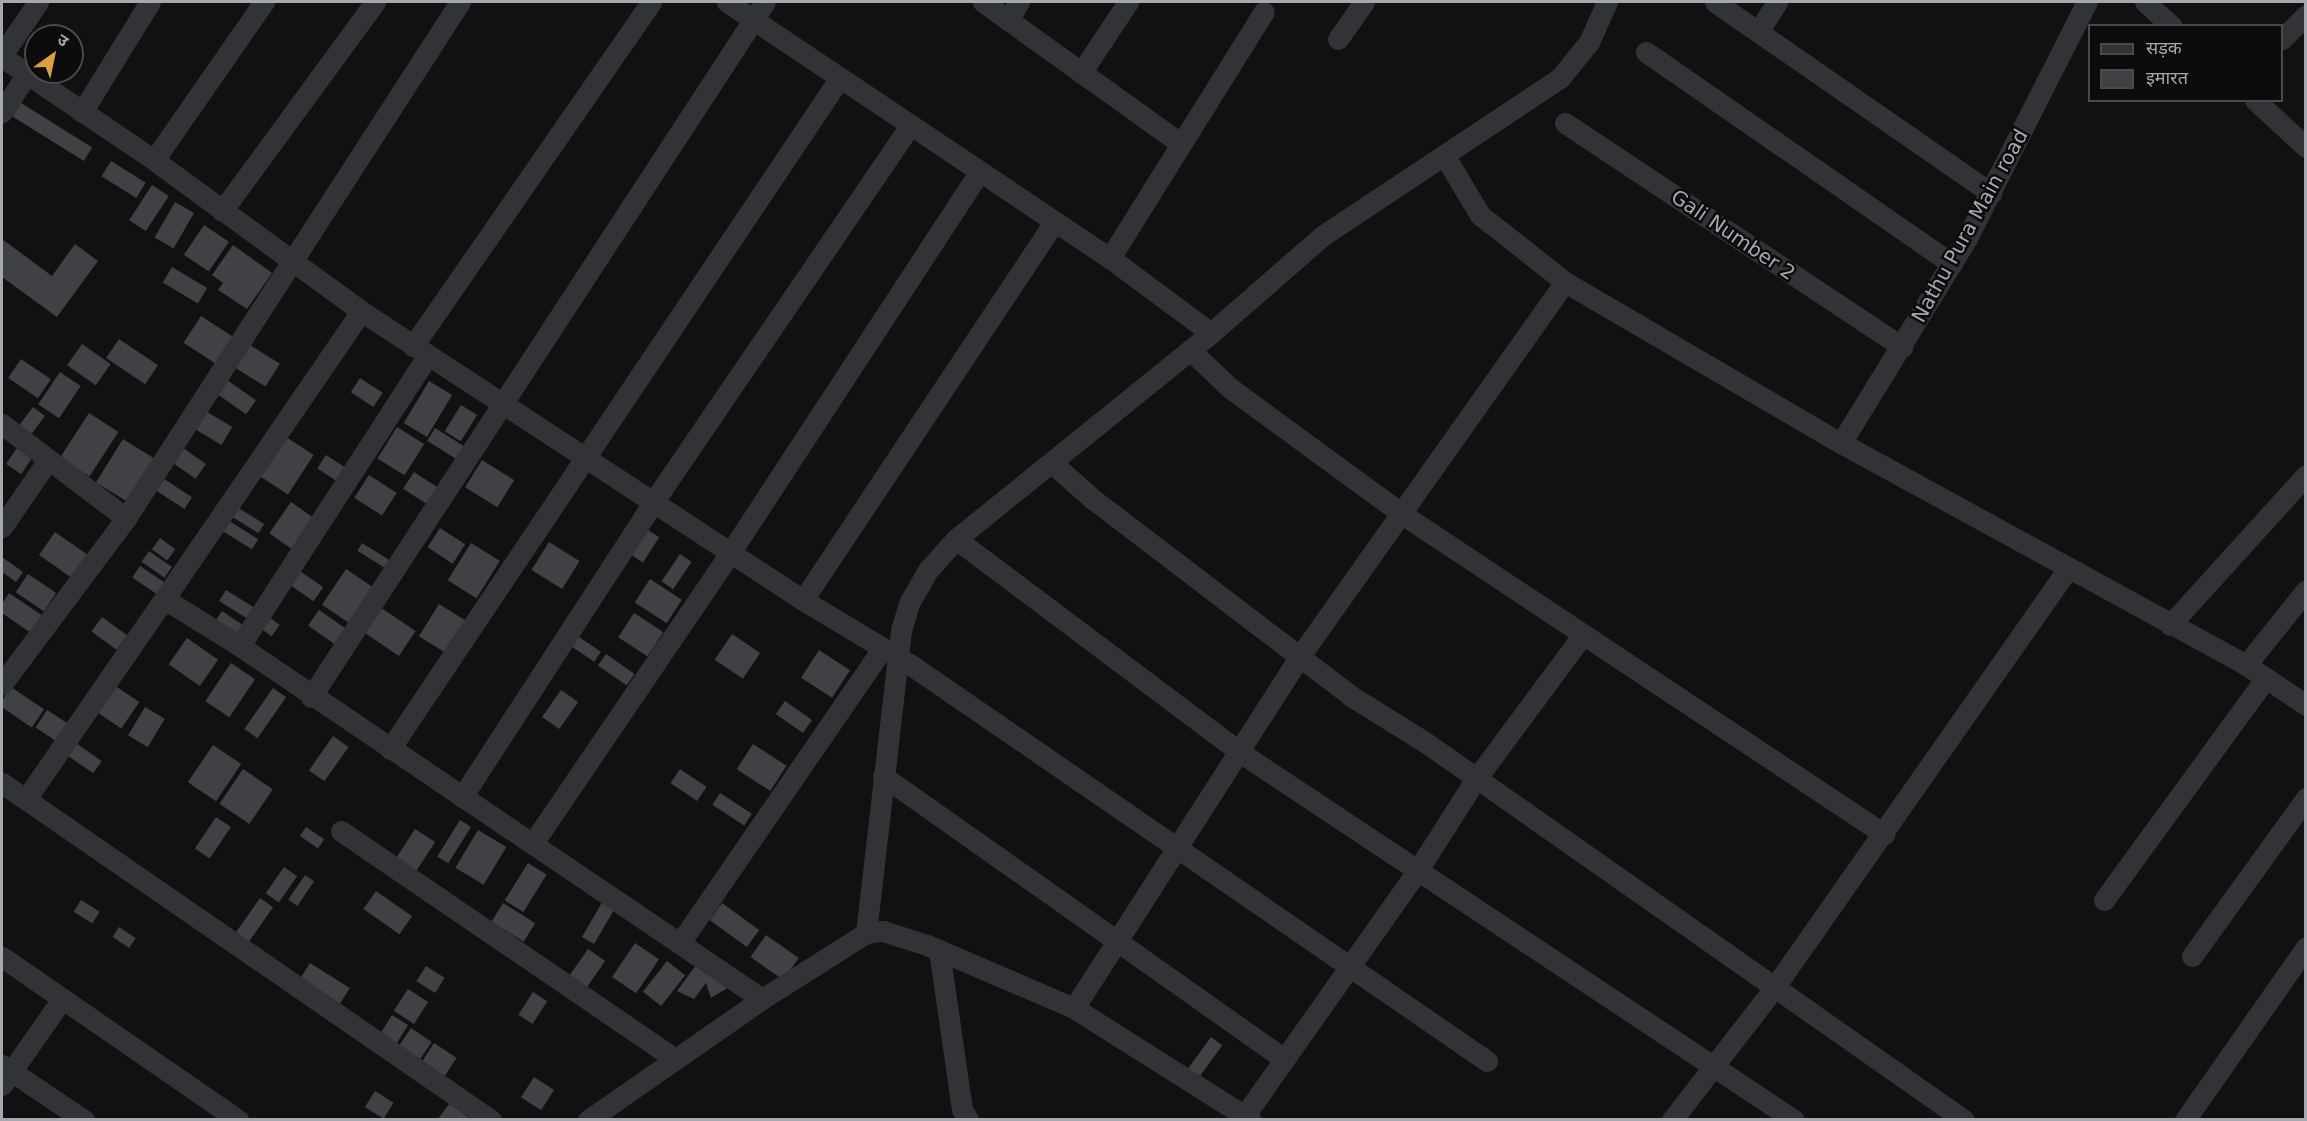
<!DOCTYPE html>
<meta charset="utf-8">
<style>
body{margin:0}
#map{position:relative;width:2307px;height:1121px;overflow:hidden;background:#111112;font-family:"DejaVu Sans","Noto Sans Devanagari",sans-serif}
div>[style]{position:absolute}
[style*='--x']{left:calc(var(--x)*1px);top:calc(var(--y)*1px);width:calc(var(--w)*1px);rotate:calc(var(--a)*1deg)}
.building>*{inset:0;background:#404145;transform-origin:0 0}
.minor>*{height:21px;margin:-10.5px;padding:0 10.5px;transform-origin:10.5px;border-radius:10.5px;background:#323336}
span{translate:-50% -50%;white-space:nowrap;text-align:center;line-height:1.15;-webkit-text-stroke:5px #0c0c0d;paint-order:stroke}
.street-label{font-size:20px;color:#a3a8b1}
.frame{position:absolute;inset:0;border:3px solid #a3a8b1;pointer-events:none}
.legend{position:absolute;left:2088px;top:24px;width:195px;height:78px;box-sizing:border-box;background:#0c0c0d;border:2px solid #484a4f;margin:0;padding:8px 10px;list-style:none;font-size:18px;color:#a3a8b1}
.legend li{display:flex;align-items:center;gap:12px;height:30px}
.legend b{width:30px;border:2px solid #484a4f}
.north{position:absolute;left:24px;top:24px;width:60px;height:60px;box-sizing:border-box;background:#0c0c0d;border:2px solid #484a4f;border-radius:50%;rotate:33deg;font-size:16px;font-weight:700;line-height:24px;text-align:center;color:#a3a8b1}
.north::after{content:'';display:block;margin:auto;width:21px;height:27px;background:#dc9f3e;clip-path:polygon(50% 0,100% 100%,50% 72%,0 100%)}
</style>
<div id="map">
<div class="building">
<div style="left:21px;top:103px;width:84px;height:16px;rotate:32deg"></div>
<div style="left:111px;top:161px;width:41px;height:18px;rotate:32deg"></div>
<div style="left:152px;top:185px;width:20px;height:42px;rotate:33deg"></div>
<div style="left:175px;top:202px;width:22px;height:41px;rotate:30deg"></div>
<div style="left:204px;top:225px;width:30px;height:36px;rotate:34deg"></div>
<div style="clip-path:polygon(2px 239px,52px 276px,75px 244px,98px 261px,57px 317px,2px 277px)"></div>
<div style="clip-path:polygon(233px 245px,272px 273px,247px 309px,218px 290px,223px 283px,212px 275px)"></div>
<div style="left:172px;top:267px;width:41px;height:18px;rotate:31deg"></div>
<div style="left:201px;top:316px;width:44px;height:32px;rotate:33deg"></div>
<div style="left:119px;top:339px;width:47px;height:23px;rotate:34deg"></div>
<div style="left:245px;top:342px;width:41px;height:27px;rotate:32deg"></div>
<div style="left:82px;top:344px;width:35px;height:26px;rotate:35deg"></div>
<div style="left:21px;top:359px;width:36px;height:23px;rotate:34deg"></div>
<div style="left:60px;top:372px;width:25px;height:39px;rotate:34deg"></div>
<div style="left:224px;top:378px;width:39px;height:17px;rotate:35deg"></div>
<div style="left:360px;top:378px;width:27px;height:17px;rotate:33deg"></div>
<div style="left:429px;top:381px;width:27px;height:49px;rotate:31deg"></div>
<div style="left:461px;top:405px;width:19px;height:31px;rotate:32deg"></div>
<div style="left:33px;top:407px;width:15px;height:23px;rotate:37deg"></div>
<div style="left:204px;top:410px;width:33px;height:21px;rotate:31deg"></div>
<div style="left:89px;top:413px;width:35px;height:53px;rotate:33deg"></div>
<div style="left:397px;top:427px;width:32px;height:37px;rotate:32deg"></div>
<div style="left:435px;top:428px;width:39px;height:15px;rotate:32deg"></div>
<div style="left:286px;top:437px;width:33px;height:47px;rotate:33deg"></div>
<div style="left:123px;top:439px;width:36px;height:51px;rotate:32deg"></div>
<div style="left:19px;top:445px;width:18px;height:23px;rotate:34deg"></div>
<div style="left:183px;top:448px;width:28px;height:18px;rotate:35deg"></div>
<div style="left:326px;top:455px;width:30px;height:16px;rotate:33deg"></div>
<div style="left:482px;top:460px;width:38px;height:32px;rotate:32deg"></div>
<div style="left:414px;top:472px;width:35px;height:20px;rotate:33deg"></div>
<div style="left:369px;top:475px;width:33px;height:27px;rotate:33deg"></div>
<div style="left:161px;top:477px;width:37px;height:14px;rotate:33deg"></div>
<div style="left:291px;top:502px;width:28px;height:38px;rotate:35deg"></div>
<div style="left:237px;top:507px;width:32px;height:11px;rotate:32deg"></div>
<div style="left:226px;top:519px;width:38px;height:12px;rotate:32deg"></div>
<div style="left:440px;top:528px;width:30px;height:23px;rotate:33deg"></div>
<div style="left:645px;top:528px;width:17px;height:30px;rotate:33deg"></div>
<div style="left:55px;top:532px;width:39px;height:28px;rotate:35deg"></div>
<div style="left:160px;top:538px;width:19px;height:14px;rotate:36deg"></div>
<div style="left:549px;top:542px;width:36px;height:33px;rotate:32deg"></div>
<div style="left:362px;top:543px;width:36px;height:9px;rotate:32deg"></div>
<div style="left:471px;top:543px;width:34px;height:44px;rotate:32deg"></div>
<div style="left:149px;top:551px;width:28px;height:13px;rotate:35deg"></div>
<div style="left:680px;top:554px;width:14px;height:33px;rotate:34deg"></div>
<div style="clip-path:polygon(2px 557px,23px 572px,16px 582px,2px 572px)"></div>
<div style="left:140px;top:566px;width:34px;height:14px;rotate:34deg"></div>
<div style="left:297px;top:569px;width:32px;height:17px;rotate:35deg"></div>
<div style="left:346px;top:569px;width:37px;height:43px;rotate:34deg"></div>
<div style="left:28px;top:574px;width:34px;height:22px;rotate:34deg"></div>
<div style="left:650px;top:579px;width:38px;height:28px;rotate:33deg"></div>
<div style="left:226px;top:590px;width:32px;height:13px;rotate:32deg"></div>
<div style="clip-path:polygon(9px 593px,43px 616px,31px 633px,2px 613px,2px 604px)"></div>
<div style="left:439px;top:604px;width:38px;height:38px;rotate:32deg"></div>
<div style="left:380px;top:607px;width:43px;height:30px;rotate:34deg"></div>
<div style="left:319px;top:610px;width:32px;height:19px;rotate:35deg"></div>
<div style="left:222px;top:611px;width:30px;height:17px;rotate:34deg"></div>
<div style="left:634px;top:613px;width:35px;height:29px;rotate:33deg"></div>
<div style="left:266px;top:615px;width:17px;height:14px;rotate:36deg"></div>
<div style="left:102px;top:617px;width:31px;height:18px;rotate:36deg"></div>
<div style="left:732px;top:634px;width:34px;height:31px;rotate:34deg"></div>
<div style="left:576px;top:635px;width:30px;height:12px;rotate:34deg"></div>
<div style="left:187px;top:638px;width:38px;height:32px;rotate:35deg"></div>
<div style="left:819px;top:650px;width:37px;height:33px;rotate:33deg"></div>
<div style="left:606px;top:654px;width:35px;height:14px;rotate:35deg"></div>
<div style="left:231px;top:663px;width:29px;height:46px;rotate:34deg"></div>
<div style="left:111px;top:683px;width:34px;height:32px;rotate:34deg"></div>
<div style="left:11px;top:687px;width:40px;height:22px;rotate:34deg"></div>
<div style="left:273px;top:688px;width:16px;height:50px;rotate:35deg"></div>
<div style="left:561px;top:690px;width:21px;height:33px;rotate:35deg"></div>
<div style="left:785px;top:701px;width:33px;height:16px;rotate:35deg"></div>
<div style="left:145px;top:707px;width:23px;height:33px;rotate:31deg"></div>
<div style="left:47px;top:710px;width:27px;height:21px;rotate:33deg"></div>
<div style="left:333px;top:736px;width:19px;height:42px;rotate:35deg"></div>
<div style="left:73px;top:741px;width:35px;height:15px;rotate:35deg"></div>
<div style="left:753px;top:744px;width:40px;height:30px;rotate:33deg"></div>
<div style="left:213px;top:745px;width:34px;height:45px;rotate:34deg"></div>
<div style="left:243px;top:769px;width:36px;height:42px;rotate:34deg"></div>
<div style="left:680px;top:769px;width:32px;height:17px;rotate:34deg"></div>
<div style="left:720px;top:793px;width:38px;height:14px;rotate:33deg"></div>
<div style="left:216px;top:817px;width:18px;height:38px;rotate:34deg"></div>
<div style="left:460px;top:820px;width:13px;height:43px;rotate:32deg"></div>
<div style="left:306px;top:827px;width:22px;height:11px;rotate:34deg"></div>
<div style="left:415px;top:829px;width:24px;height:37px;rotate:33deg"></div>
<div style="left:478px;top:830px;width:33px;height:44px;rotate:31deg"></div>
<div style="left:528px;top:863px;width:22px;height:44px;rotate:32deg"></div>
<div style="left:284px;top:867px;width:16px;height:32px;rotate:35deg"></div>
<div style="left:305px;top:875px;width:11px;height:30px;rotate:34deg"></div>
<div style="left:376px;top:891px;width:44px;height:22px;rotate:35deg"></div>
<div style="left:260px;top:898px;width:16px;height:45px;rotate:35deg"></div>
<div style="left:604px;top:899px;width:14px;height:44px;rotate:30deg"></div>
<div style="left:81px;top:900px;width:22px;height:14px;rotate:32deg"></div>
<div style="left:503px;top:903px;width:38px;height:22px;rotate:32deg"></div>
<div style="left:722px;top:903px;width:46px;height:21px;rotate:36deg"></div>
<div style="left:119px;top:927px;width:20px;height:12px;rotate:33deg"></div>
<div style="left:766px;top:935px;width:40px;height:27px;rotate:35deg"></div>
<div style="left:635px;top:943px;width:29px;height:41px;rotate:34deg"></div>
<div style="left:588px;top:949px;width:21px;height:35px;rotate:35deg"></div>
<div style="left:667px;top:961px;width:23px;height:39px;rotate:38deg"></div>
<div style="clip-path:polygon(699px 961px,731px 986px,711px 998px,706px 983px,694px 999px,677px 991px)"></div>
<div style="left:310px;top:963px;width:47px;height:25px;rotate:32deg"></div>
<div style="left:426px;top:966px;width:22px;height:18px;rotate:32deg"></div>
<div style="left:408px;top:989px;width:24px;height:26px;rotate:33deg"></div>
<div style="left:533px;top:992px;width:17px;height:27px;rotate:33deg"></div>
<div style="left:392px;top:1015px;width:19px;height:23px;rotate:32deg"></div>
<div style="left:411px;top:1028px;width:25px;height:22px;rotate:34deg"></div>
<div style="left:1211px;top:1037px;width:14px;height:39px;rotate:36deg"></div>
<div style="left:434px;top:1043px;width:27px;height:23px;rotate:33deg"></div>
<div style="left:534px;top:1077px;width:24px;height:24px;rotate:33deg"></div>
<div style="left:375px;top:1091px;width:22px;height:19px;rotate:32deg"></div>
<div style="clip-path:polygon(450px 1103px,471px 1120px,437px 1120px)"></div>
</div>
<div class="minor">
<div style="--x:727;--y:2;--w:461;--a:33.8"></div>
<div style="--x:1110;--y:258;--w:126;--a:36.6"></div>
<div style="--x:983;--y:2;--w:242;--a:35.6"></div>
<div style="--x:1715;--y:2;--w:336;--a:34.7"></div>
<div style="--x:2145;--y:2;--w:36;--a:42"></div>
<div style="--x:1008;--y:20;--w:21;--a:-59"></div>
<div style="--x:1759;--y:30;--w:33;--a:-57"></div>
<div style="--x:1338;--y:39;--w:45;--a:-54.9"></div>
<div style="--x:2282;--y:39;--w:34;--a:-45"></div>
<div style="--x:1646;--y:52;--w:372;--a:34.7"></div>
<div style="--x:2;--y:55;--w:64;--a:-55.8"></div>
<div style="--x:2;--y:57;--w:184;--a:34.1"></div>
<div style="--x:154;--y:160;--w:256;--a:36.1"></div>
<div style="--x:361;--y:311;--w:528;--a:33.18"></div>
<div style="--x:803;--y:600;--w:126;--a:31"></div>
<div style="--x:911;--y:665;--w:699;--a:34.51"></div>
<div style="--x:1081;--y:73;--w:85;--a:-56.5"></div>
<div style="--x:2255;--y:100;--w:69;--a:42.7"></div>
<div style="--x:2;--y:112;--w:45;--a:-56.7"></div>
<div style="--x:82;--y:112;--w:129;--a:-58.3"></div>
<div style="--x:1565;--y:123;--w:405;--a:33.6"></div>
<div style="--x:1444;--y:155;--w:70;--a:59"></div>
<div style="--x:1480;--y:215;--w:108;--a:38.2"></div>
<div style="--x:1565;--y:282;--w:320;--a:30.3"></div>
<div style="--x:1841;--y:443;--w:462;--a:28.7"></div>
<div style="--x:2246;--y:665;--w:72;--a:33.7"></div>
<div style="--x:154;--y:160;--w:193;--a:-55.2"></div>
<div style="--x:222;--y:211;--w:259;--a:-53.8"></div>
<div style="--x:1110;--y:258;--w:290;--a:-58"></div>
<div style="--x:413;--y:346;--w:418;--a:-55.3"></div>
<div style="--x:1190;--y:350;--w:55;--a:43.5"></div>
<div style="--x:1230;--y:388;--w:213;--a:36.2"></div>
<div style="--x:1402;--y:514;--w:579;--a:33.58"></div>
<div style="--x:428;--y:355;--w:346;--a:122.9"></div>
<div style="--x:240;--y:646;--w:630;--a:34.07"></div>
<div style="--x:2;--y:424;--w:156;--a:37.2"></div>
<div style="--x:126;--y:518;--w:615;--a:-57.09"></div>
<div style="--x:1841;--y:443;--w:238;--a:-58.4"></div>
<div style="--x:1966;--y:240;--w:267;--a:-63.1"></div>
<div style="--x:1052;--y:463;--w:56;--a:41.4"></div>
<div style="--x:1094;--y:500;--w:323;--a:37.3"></div>
<div style="--x:1351;--y:696;--w:87;--a:31.9"></div>
<div style="--x:1425;--y:742;--w:658;--a:35.04"></div>
<div style="--x:2;--y:527;--w:81;--a:-55.5"></div>
<div style="--x:956;--y:539;--w:353;--a:36.9"></div>
<div style="--x:1238;--y:751;--w:667;--a:33.57"></div>
<div style="--x:803;--y:600;--w:454;--a:-56.4"></div>
<div style="--x:160;--y:605;--w:356;--a:-55.6"></div>
<div style="--x:2170;--y:625;--w:202;--a:-47.8"></div>
<div style="--x:2246;--y:665;--w:96;--a:-51.3"></div>
<div style="--x:2;--y:684;--w:207;--a:-53.2"></div>
<div style="--x:311;--y:697;--w:830;--a:-56.85"></div>
<div style="--x:390;--y:749;--w:807;--a:-56.17"></div>
<div style="--x:883;--y:776;--w:491;--a:35.2"></div>
<div style="--x:2;--y:783;--w:594;--a:34.57"></div>
<div style="--x:462;--y:797;--w:353;--a:-57"></div>
<div style="--x:654;--y:501;--w:454;--a:-55.7"></div>
<div style="--x:26;--y:799;--w:236;--a:-55.4"></div>
<div style="--x:160;--y:605;--w:11;--a:-10"></div>
<div style="--x:171;--y:603;--w:81;--a:31.9"></div>
<div style="--x:341;--y:831;--w:403;--a:34.3"></div>
<div style="--x:533;--y:843;--w:354;--a:-55.8"></div>
<div style="--x:732;--y:550;--w:451;--a:-56.8"></div>
<div style="--x:2104;--y:900;--w:275;--a:-53.9"></div>
<div style="--x:866;--y:933;--w:305;--a:-83.4"></div>
<div style="--x:901;--y:630;--w:28;--a:-73"></div>
<div style="--x:909;--y:603;--w:39;--a:-60"></div>
<div style="--x:929;--y:569;--w:40;--a:-48"></div>
<div style="--x:956;--y:539;--w:328;--a:-38.9"></div>
<div style="--x:1211;--y:333;--w:147;--a:-41.1"></div>
<div style="--x:1322;--y:236;--w:286;--a:-33.6"></div>
<div style="--x:1560;--y:78;--w:46;--a:-51.1"></div>
<div style="--x:1589;--y:42;--w:44;--a:-65.8"></div>
<div style="--x:680;--y:943;--w:357;--a:-55.5"></div>
<div style="--x:939;--y:950;--w:161;--a:81.8"></div>
<div style="--x:962;--y:1109;--w:13;--a:61"></div>
<div style="--x:2192;--y:956;--w:195;--a:-54.2"></div>
<div style="--x:2;--y:957;--w:287;--a:34.6"></div>
<div style="--x:1074;--y:1008;--w:418;--a:-57.3"></div>
<div style="--x:1300;--y:656;--w:458;--a:-54.7"></div>
<div style="--x:2;--y:1065;--w:99;--a:33.9"></div>
<div style="--x:2;--y:1085;--w:105;--a:-55.1"></div>
<div style="--x:1245;--y:1115;--w:302;--a:-54.8"></div>
<div style="--x:1419;--y:868;--w:106;--a:-57.4"></div>
<div style="--x:1476;--y:779;--w:178;--a:-53.5"></div>
<div style="--x:588;--y:1120;--w:212;--a:-34.8"></div>
<div style="--x:762;--y:999;--w:123;--a:-32.4"></div>
<div style="--x:866;--y:933;--w:17;--a:-7"></div>
<div style="--x:883;--y:931;--w:46;--a:17.7"></div>
<div style="--x:927;--y:945;--w:160;--a:23.2"></div>
<div style="--x:1074;--y:1008;--w:209;--a:32.3"></div>
<div style="--x:1672;--y:1120;--w:167;--a:-52.3"></div>
<div style="--x:1774;--y:988;--w:510;--a:-54.97"></div>
<div style="--x:2185;--y:1120;--w:211;--a:-55"></div>
</div>
<div class="street-label">
<span style="left:1970px;top:226px;rotate:-61deg">Nathu Pura Main road</span>
<span style="left:1733px;top:235px;rotate:34deg">Gali Number 2</span>
</div>
<div class="frame"></div>
<ul class="legend">
<li><b style="height:8px;background:#323336"></b>सड़क</li>
<li><b style="height:16px;background:#404145"></b>इमारत</li>
</ul>
<div class="north">उ</div>
</div>
